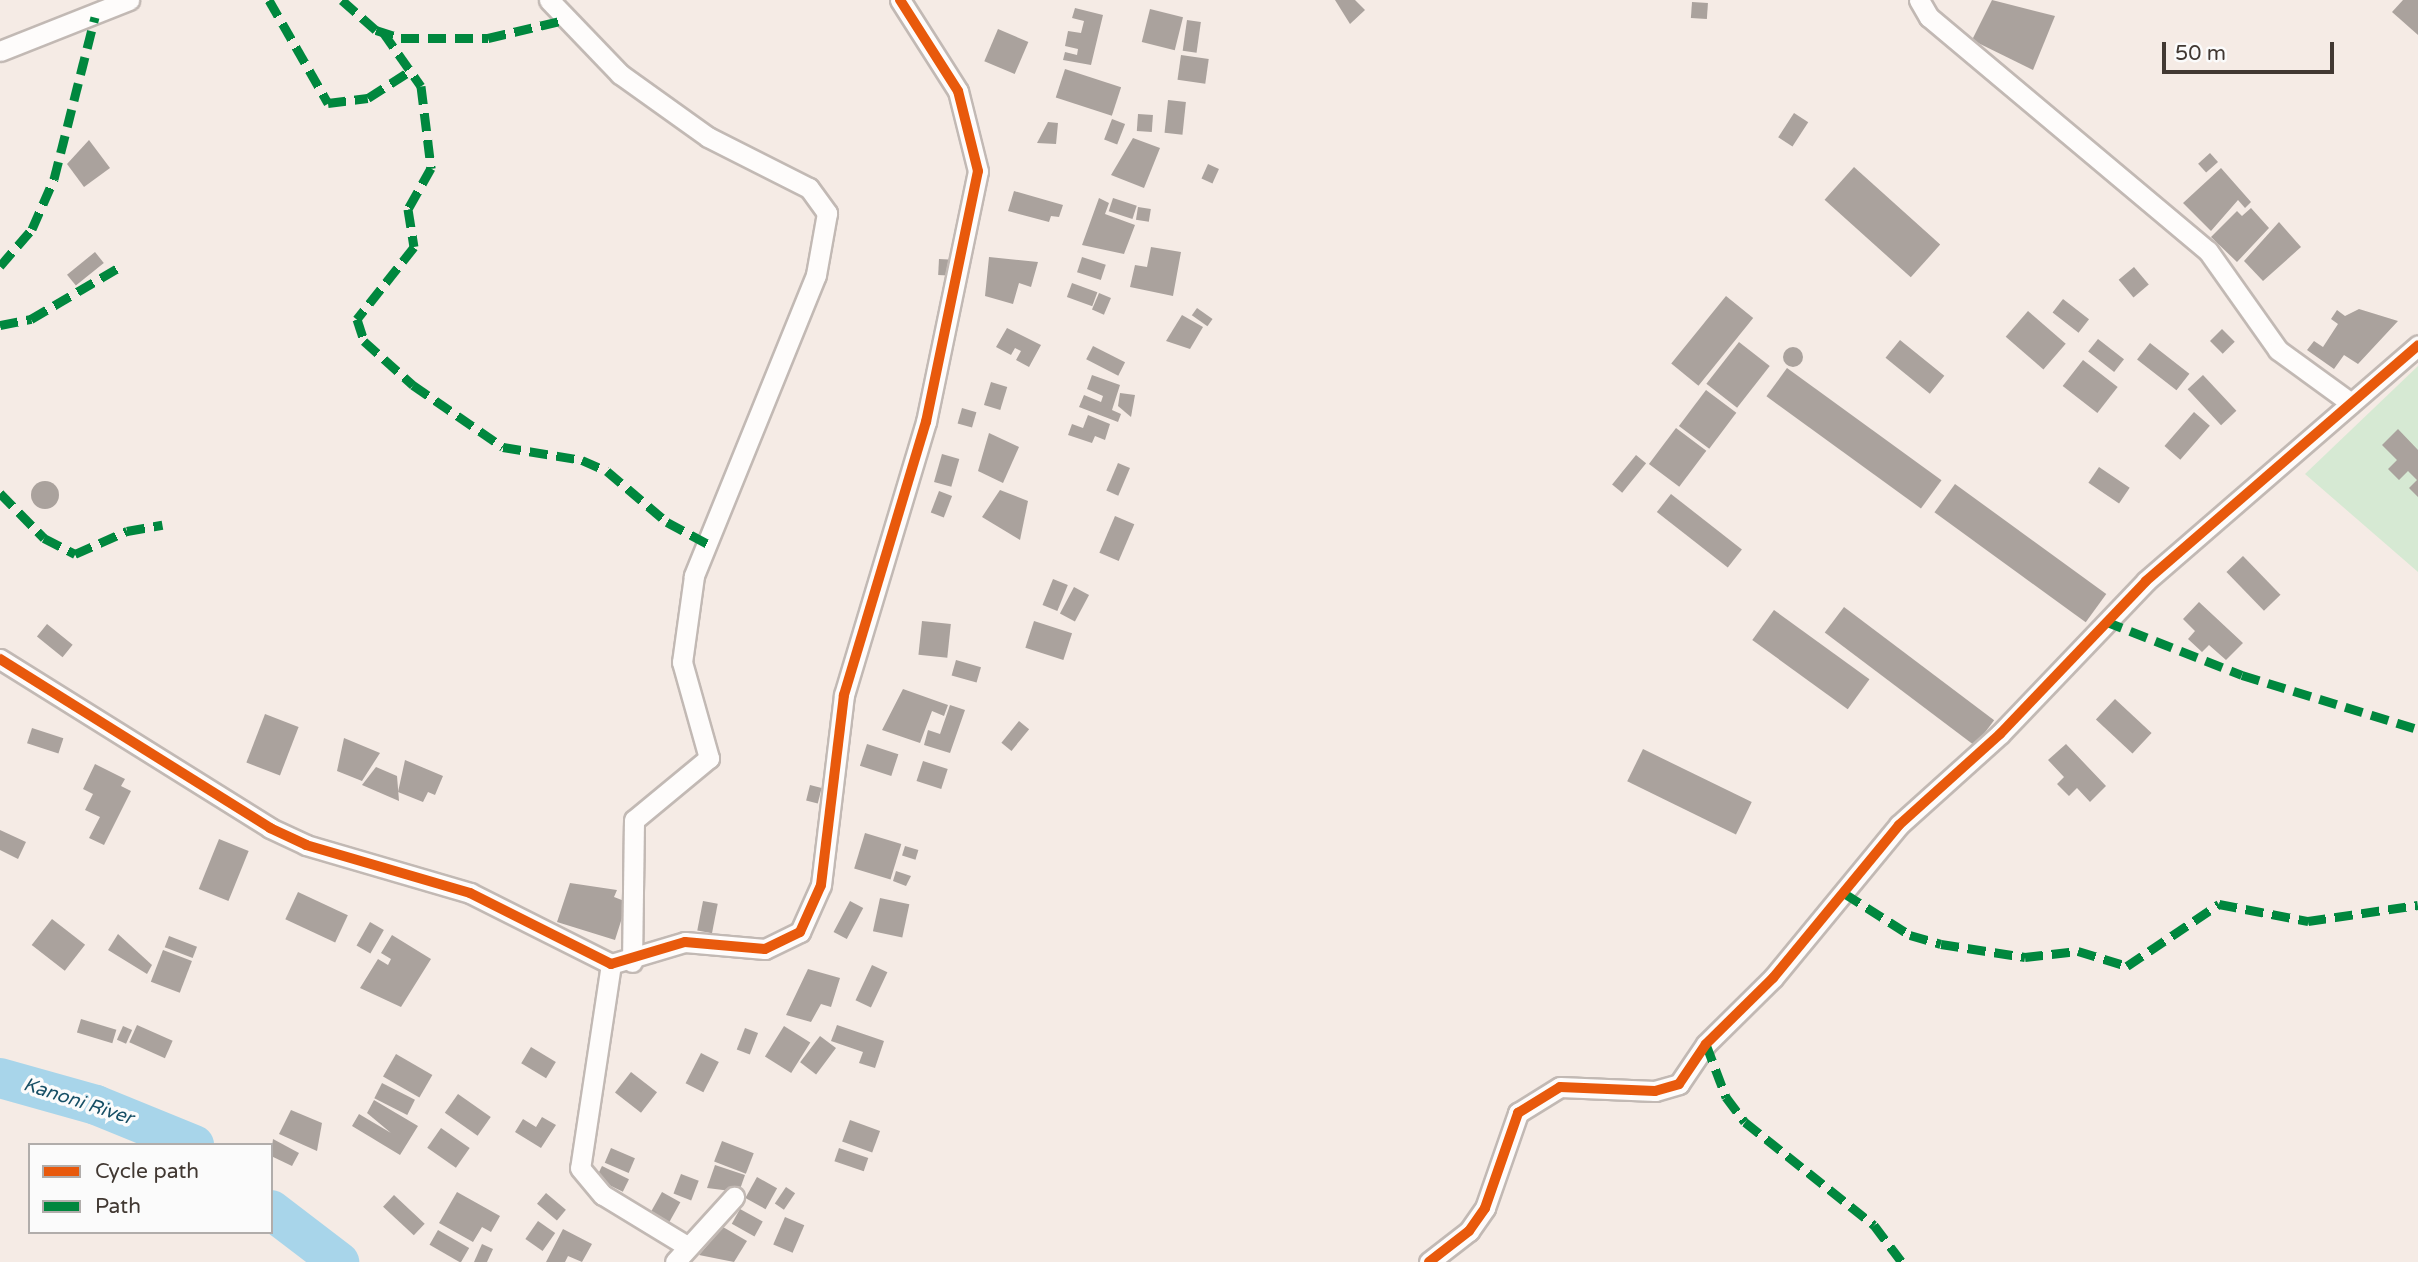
<!DOCTYPE html>
<style>
body{margin:0}
#map{position:relative;width:2418px;height:1262px;overflow:hidden;background:#f5ebe5;font-family:"Varela Round",sans-serif}
div>[style]{position:absolute}
[style*='--x']{left:calc(var(--x)*1px);top:calc(var(--y)*1px);width:calc(var(--w)*1px);rotate:calc(var(--a)*1deg)}
.green>*{inset:0;background:#d6e9d3}
.river>*{height:40px;margin:-20px;padding:0 20px;transform-origin:20px;border-radius:20px;background:#a8d5ea}
.building>*{inset:0;background:#aaa29d;transform-origin:0 0}
.round{border-radius:50%}
.roads{filter:drop-shadow(2px 0 #c2b9b4) drop-shadow(-2px 0 #c2b9b4) drop-shadow(0 2px #c2b9b4) drop-shadow(0 -2px #c2b9b4)}
.street>*{height:19px;margin:-9.5px;padding:0 9.5px;transform-origin:9.5px;border-radius:9.5px;background:#fefcfb}
.quiet>*{height:9px;margin-top:-4.5px;transform-origin:0;background:repeating-linear-gradient(90deg,#00873e 0 18px,transparent 0 27px)}
.cycleway>*{height:10px;margin:-5px;padding:0 5px;transform-origin:5px;border-radius:5px;background:#e8590c}
span{translate:-50% -50%;white-space:nowrap;text-align:center;line-height:1.15;-webkit-text-stroke:7px #fbfbfb;paint-order:stroke}
.water-label{font-size:19px;color:#174f65;font-style:italic}
.legend{position:absolute;left:28px;top:1143px;width:245px;height:91px;box-sizing:border-box;background:#fbfbfb;border:2px solid #b1adab;margin:0;padding:9px 12px;list-style:none;font-size:21px;color:#413832}
.legend li{display:flex;align-items:center;gap:14px;height:35px}
.legend b{width:35px;border:2px solid #b1adab}
.scale{position:absolute;left:2162px;top:42px;width:172px;height:32px;box-sizing:border-box;border:4px solid #413832;border-top:0;padding-left:9px;font-size:21px;line-height:24px;white-space:nowrap;color:#413832;-webkit-text-stroke:5px #fbfbfb;paint-order:stroke}
</style>
<div id="map">
<div class="green">
<div style="clip-path:polygon(2418px 366px,2418px 572px,2305px 474px)"></div>
</div>
<div class="river">
<div style="--x:0;--y:1078;--w:100;--a:15.7"></div>
<div style="--x:96;--y:1105;--w:106;--a:22.2"></div>
<div style="--x:271;--y:1210;--w:86;--a:37.4"></div>
</div>
<div class="building">
<div style="clip-path:polygon(1335px 0,1355px 0,1365px 10px,1350px 24px)"></div>
<div style="clip-path:polygon(1992px 0,2055px 16px,2033px 70px,1972px 40px)"></div>
<div style="clip-path:polygon(2403px 0,2418px 0,2418px 35px,2392px 12px)"></div>
<div style="left:1692px;top:2px;width:16px;height:16px;rotate:4deg"></div>
<div style="clip-path:polygon(1075px 8px,1103px 15px,1091px 65px,1063px 60px,1065px 52px,1077px 55px,1078px 49px,1065px 46px,1068px 31px,1081px 33px,1084px 21px,1072px 18px)"></div>
<div style="left:1150px;top:9px;width:34px;height:34px;rotate:14deg"></div>
<div style="left:1187px;top:20px;width:14px;height:31px;rotate:8deg"></div>
<div style="left:998px;top:29px;width:33px;height:35px;rotate:23deg"></div>
<div style="left:1181px;top:55px;width:28px;height:25px;rotate:8deg"></div>
<div style="left:1065px;top:69px;width:59px;height:30px;rotate:18deg"></div>
<div style="left:1168px;top:100px;width:18px;height:33px;rotate:6deg"></div>
<div style="left:1794px;top:113px;width:17px;height:29px;rotate:33deg"></div>
<div style="left:1138px;top:114px;width:15px;height:17px;rotate:4deg"></div>
<div style="left:1112px;top:119px;width:14px;height:22px;rotate:21deg"></div>
<div style="clip-path:polygon(1048px 122px,1058px 123px,1056px 144px,1037px 143px)"></div>
<div style="clip-path:polygon(1133px 138px,1160px 148px,1144px 188px,1111px 175px)"></div>
<div style="clip-path:polygon(89px 140px,110px 168px,84px 187px,67px 164px)"></div>
<div style="left:2210px;top:153px;width:12px;height:16px;rotate:48deg"></div>
<div style="left:1208px;top:164px;width:12px;height:16px;rotate:24deg"></div>
<div style="left:1854px;top:167px;width:116px;height:44px;rotate:42deg"></div>
<div style="clip-path:polygon(2221px 168px,2251px 202px,2245px 208px,2238px 200px,2211px 231px,2183px 203px)"></div>
<div style="clip-path:polygon(1014px 191px,1063px 205px,1059px 217px,1051px 216px,1049px 222px,1008px 211px)"></div>
<div style="clip-path:polygon(1099px 198px,1109px 203px,1105px 214px,1135px 225px,1124px 254px,1082px 245px)"></div>
<div style="left:1113px;top:198px;width:25px;height:14px;rotate:18deg"></div>
<div style="left:1138px;top:207px;width:13px;height:13px;rotate:9deg"></div>
<div style="clip-path:polygon(2251px 208px,2269px 228px,2237px 262px,2211px 237px,2237px 211px,2242px 216px)"></div>
<div style="clip-path:polygon(2279px 222px,2301px 247px,2263px 281px,2244px 261px)"></div>
<div style="clip-path:polygon(1151px 247px,1181px 252px,1173px 296px,1130px 287px,1135px 265px,1147px 267px)"></div>
<div style="left:95px;top:252px;width:14px;height:36px;rotate:51deg"></div>
<div style="clip-path:polygon(989px 257px,1038px 262px,1031px 287px,1019px 283px,1013px 304px,985px 296px)"></div>
<div style="left:1082px;top:257px;width:25px;height:16px;rotate:18deg"></div>
<div style="left:939px;top:259px;width:19px;height:16px;rotate:3deg"></div>
<div style="left:2134px;top:267px;width:23px;height:20px;rotate:50deg"></div>
<div style="left:1072px;top:283px;width:27px;height:15px;rotate:20deg"></div>
<div style="left:1099px;top:293px;width:13px;height:18px;rotate:23deg"></div>
<div style="left:1726px;top:296px;width:35px;height:87px;rotate:39deg"></div>
<div style="left:2063px;top:299px;width:33px;height:17px;rotate:38deg"></div>
<div style="left:1197px;top:308px;width:19px;height:9px;rotate:35deg"></div>
<div style="clip-path:polygon(2359px 309px,2398px 321px,2358px 364px,2344px 355px,2334px 369px,2307px 350px,2314px 341px,2323px 347px,2338px 324px,2331px 319px,2337px 310px,2345px 316px)"></div>
<div style="left:2028px;top:311px;width:50px;height:34px;rotate:41deg"></div>
<div style="clip-path:polygon(1182px 315px,1203px 327px,1190px 349px,1166px 341px)"></div>
<div style="clip-path:polygon(1007px 328px,1041px 345px,1029px 367px,1016px 360px,1021px 351px,1015px 348px,1011px 355px,996px 347px)"></div>
<div style="left:2222px;top:329px;width:18px;height:17px;rotate:45deg"></div>
<div style="left:2098px;top:339px;width:33px;height:16px;rotate:38deg"></div>
<div style="left:1900px;top:340px;width:57px;height:23px;rotate:39deg"></div>
<div style="left:1739px;top:342px;width:39px;height:53px;rotate:38deg"></div>
<div style="left:2150px;top:343px;width:50px;height:21px;rotate:38deg"></div>
<div style="left:1093px;top:346px;width:36px;height:15px;rotate:27deg"></div>
<div class="round" style="left:1783px;top:347px;width:20px;height:20px"></div>
<div style="left:2083px;top:360px;width:44px;height:33px;rotate:38deg"></div>
<div style="left:1787px;top:368px;width:191px;height:35px;rotate:36deg"></div>
<div style="clip-path:polygon(1092px 375px,1120px 385px,1112px 410px,1121px 414px,1118px 422px,1079px 407px,1084px 395px,1101px 402px,1103px 396px,1087px 389px)"></div>
<div style="left:2203px;top:375px;width:49px;height:21px;rotate:47deg"></div>
<div style="left:991px;top:382px;width:17px;height:24px;rotate:17deg"></div>
<div style="left:1706px;top:390px;width:38px;height:45px;rotate:37deg"></div>
<div style="clip-path:polygon(1120px 393px,1135px 395px,1131px 417px,1118px 406px)"></div>
<div style="left:962px;top:408px;width:15px;height:16px;rotate:16deg"></div>
<div style="left:2194px;top:412px;width:21px;height:45px;rotate:41deg"></div>
<div style="clip-path:polygon(1088px 415px,1110px 424px,1105px 440px,1095px 436px,1092px 443px,1068px 435px,1072px 424px,1083px 428px)"></div>
<div style="left:1676px;top:428px;width:38px;height:45px;rotate:37deg"></div>
<div style="clip-path:polygon(2398px 429px,2418px 450px,2418px 497px,2409px 488px,2417px 480px,2408px 471px,2399px 480px,2388px 469px,2397px 460px,2382px 445px)"></div>
<div style="clip-path:polygon(989px 433px,1019px 447px,1003px 483px,978px 471px)"></div>
<div style="left:942px;top:454px;width:18px;height:29px;rotate:16deg"></div>
<div style="left:1636px;top:455px;width:13px;height:38px;rotate:39deg"></div>
<div style="left:1118px;top:463px;width:13px;height:30px;rotate:23deg"></div>
<div style="left:2099px;top:467px;width:37px;height:19px;rotate:34deg"></div>
<div class="round" style="left:31px;top:481px;width:28px;height:28px"></div>
<div style="left:1955px;top:484px;width:187px;height:35px;rotate:36deg"></div>
<div style="clip-path:polygon(1000px 490px,1028px 501px,1020px 540px,982px 517px)"></div>
<div style="left:939px;top:491px;width:14px;height:23px;rotate:21deg"></div>
<div style="left:1671px;top:494px;width:90px;height:23px;rotate:38deg"></div>
<div style="left:1115px;top:516px;width:21px;height:40px;rotate:23deg"></div>
<div style="left:2243px;top:556px;width:54px;height:23px;rotate:46deg"></div>
<div style="left:1053px;top:579px;width:16px;height:28px;rotate:22deg"></div>
<div style="left:1074px;top:587px;width:17px;height:30px;rotate:28deg"></div>
<div style="clip-path:polygon(2199px 602px,2243px 643px,2226px 660px,2209px 645px,2202px 652px,2188px 639px,2195px 631px,2183px 619px)"></div>
<div style="left:1844px;top:607px;width:188px;height:32px;rotate:37deg"></div>
<div style="left:1774px;top:610px;width:118px;height:37px;rotate:36deg"></div>
<div style="left:922px;top:621px;width:29px;height:34px;rotate:6deg"></div>
<div style="left:1034px;top:621px;width:40px;height:28px;rotate:18deg"></div>
<div style="left:47px;top:624px;width:33px;height:16px;rotate:39deg"></div>
<div style="left:956px;top:660px;width:26px;height:16px;rotate:16deg"></div>
<div style="clip-path:polygon(903px 689px,948px 705px,944px 716px,932px 711px,920px 743px,882px 730px)"></div>
<div style="left:2115px;top:699px;width:50px;height:28px;rotate:43deg"></div>
<div style="clip-path:polygon(950px 705px,965px 710px,950px 753px,924px 745px,928px 730px,940px 734px)"></div>
<div style="left:265px;top:714px;width:36px;height:52px;rotate:21deg"></div>
<div style="left:1019px;top:721px;width:13px;height:28px;rotate:39deg"></div>
<div style="left:32px;top:728px;width:33px;height:16px;rotate:18deg"></div>
<div style="clip-path:polygon(344px 738px,380px 753px,362px 781px,337px 771px)"></div>
<div style="left:867px;top:744px;width:33px;height:23px;rotate:18deg"></div>
<div style="clip-path:polygon(2066px 744px,2106px 786px,2090px 802px,2077px 788px,2069px 796px,2057px 784px,2064px 777px,2048px 760px)"></div>
<div style="left:1643px;top:749px;width:121px;height:36px;rotate:26deg"></div>
<div style="clip-path:polygon(405px 760px,443px 776px,435px 795px,428px 792px,423px 802px,398px 792px)"></div>
<div style="left:923px;top:761px;width:26px;height:21px;rotate:18deg"></div>
<div style="clip-path:polygon(95px 764px,125px 779px,121px 786px,131px 791px,104px 845px,89px 838px,100px 817px,85px 810px,93px 794px,83px 789px)"></div>
<div style="clip-path:polygon(376px 767px,397px 776px,399px 801px,362px 785px)"></div>
<div style="left:810px;top:785px;width:12px;height:16px;rotate:14deg"></div>
<div style="clip-path:polygon(0 830px,26px 842px,18px 859px,0 850px)"></div>
<div style="left:865px;top:833px;width:38px;height:37px;rotate:17deg"></div>
<div style="left:219px;top:839px;width:32px;height:54px;rotate:22deg"></div>
<div style="left:905px;top:846px;width:14px;height:10px;rotate:17deg"></div>
<div style="clip-path:polygon(896px 871px,911px 876px,906px 886px,893px 881px)"></div>
<div style="clip-path:polygon(570px 883px,617px 890px,614px 897px,627px 902px,615px 940px,557px 922px)"></div>
<div style="left:298px;top:892px;width:55px;height:30px;rotate:25deg"></div>
<div style="left:880px;top:898px;width:30px;height:34px;rotate:12deg"></div>
<div style="left:703px;top:901px;width:15px;height:30px;rotate:11deg"></div>
<div style="left:850px;top:901px;width:15px;height:35px;rotate:28deg"></div>
<div style="left:52px;top:919px;width:42px;height:33px;rotate:38deg"></div>
<div style="left:370px;top:922px;width:16px;height:27px;rotate:30deg"></div>
<div style="clip-path:polygon(118px 934px,152px 965px,147px 974px,108px 950px)"></div>
<div style="clip-path:polygon(392px 935px,431px 959px,401px 1007px,360px 988px,378px 959px,388px 965px,391px 959px,381px 953px)"></div>
<div style="left:169px;top:936px;width:30px;height:12px;rotate:21deg"></div>
<div style="left:163px;top:950px;width:31px;height:34px;rotate:21deg"></div>
<div style="left:872px;top:965px;width:17px;height:39px;rotate:25deg"></div>
<div style="clip-path:polygon(808px 969px,840px 978px,831px 1007px,821px 1004px,811px 1022px,786px 1015px)"></div>
<div style="left:81px;top:1019px;width:37px;height:14px;rotate:17deg"></div>
<div style="left:137px;top:1025px;width:39px;height:19px;rotate:24deg"></div>
<div style="clip-path:polygon(837px 1025px,884px 1041px,875px 1068px,859px 1063px,863px 1052px,831px 1041px)"></div>
<div style="left:123px;top:1026px;width:10px;height:15px;rotate:24deg"></div>
<div style="left:784px;top:1026px;width:31px;height:36px;rotate:32deg"></div>
<div style="left:745px;top:1028px;width:14px;height:23px;rotate:21deg"></div>
<div style="left:820px;top:1036px;width:20px;height:33px;rotate:37deg"></div>
<div style="left:531px;top:1047px;width:29px;height:19px;rotate:31deg"></div>
<div style="left:701px;top:1053px;width:20px;height:34px;rotate:27deg"></div>
<div style="left:396px;top:1054px;width:42px;height:26px;rotate:30deg"></div>
<div style="left:631px;top:1072px;width:33px;height:26px;rotate:38deg"></div>
<div style="left:382px;top:1083px;width:37px;height:17px;rotate:27deg"></div>
<div style="left:458px;top:1094px;width:40px;height:23px;rotate:35deg"></div>
<div style="clip-path:polygon(374px 1100px,418px 1126px,400px 1155px,352px 1126px,359px 1114px,391px 1133px,367px 1113px)"></div>
<div style="clip-path:polygon(291px 1110px,322px 1123px,317px 1151px,279px 1134px)"></div>
<div style="clip-path:polygon(542px 1117px,556px 1125px,541px 1148px,515px 1132px,523px 1119px,536px 1127px)"></div>
<div style="left:850px;top:1120px;width:32px;height:23px;rotate:20deg"></div>
<div style="left:441px;top:1128px;width:35px;height:24px;rotate:35deg"></div>
<div style="clip-path:polygon(273px 1139px,299px 1153px,292px 1166px,271px 1156px)"></div>
<div style="left:722px;top:1141px;width:34px;height:22px;rotate:21deg"></div>
<div style="left:611px;top:1148px;width:26px;height:16px;rotate:23deg"></div>
<div style="left:839px;top:1148px;width:31px;height:14px;rotate:19deg"></div>
<div style="clip-path:polygon(715px 1165px,745px 1175px,739px 1192px,707px 1188px)"></div>
<div style="left:602px;top:1166px;width:30px;height:14px;rotate:26deg"></div>
<div style="left:681px;top:1174px;width:19px;height:21px;rotate:21deg"></div>
<div style="left:757px;top:1177px;width:23px;height:24px;rotate:29deg"></div>
<div style="left:786px;top:1187px;width:11px;height:20px;rotate:34deg"></div>
<div style="clip-path:polygon(457px 1192px,500px 1216px,491px 1232px,482px 1227px,473px 1242px,439px 1223px)"></div>
<div style="left:662px;top:1192px;width:21px;height:27px;rotate:29deg"></div>
<div style="left:546px;top:1193px;width:26px;height:14px;rotate:40deg"></div>
<div style="left:394px;top:1195px;width:42px;height:16px;rotate:43deg"></div>
<div style="left:740px;top:1209px;width:26px;height:17px;rotate:29deg"></div>
<div style="left:785px;top:1217px;width:21px;height:30px;rotate:23deg"></div>
<div style="left:538px;top:1221px;width:21px;height:22px;rotate:35deg"></div>
<div style="clip-path:polygon(723px 1227px,747px 1241px,734px 1262px,699px 1255px)"></div>
<div style="clip-path:polygon(563px 1229px,592px 1244px,582px 1262px,568px 1256px,565px 1262px,546px 1262px)"></div>
<div style="left:438px;top:1230px;width:36px;height:17px;rotate:30deg"></div>
<div style="clip-path:polygon(482px 1244px,493px 1249px,487px 1262px,474px 1262px)"></div>
</div>
<div class="roads">
<div class="street">
<div style="--x:549;--y:0;--w:103;--a:46.2"></div>
<div style="--x:620;--y:74;--w:108;--a:35.6"></div>
<div style="--x:708;--y:137;--w:113;--a:26.8"></div>
<div style="--x:809;--y:188;--w:31;--a:54"></div>
<div style="--x:827;--y:213;--w:63;--a:100.1"></div>
<div style="--x:816;--y:275;--w:325;--a:112.1"></div>
<div style="--x:694;--y:576;--w:87;--a:97.9"></div>
<div style="--x:682;--y:662;--w:100;--a:74.3"></div>
<div style="--x:709;--y:758;--w:97;--a:140.4"></div>
<div style="--x:634;--y:820;--w:142;--a:90.8"></div>
<div style="--x:1919;--y:0;--w:20;--a:60"></div>
<div style="--x:1929;--y:17;--w:364;--a:40"></div>
<div style="--x:2208;--y:251;--w:121;--a:54.7"></div>
<div style="--x:2278;--y:350;--w:90;--a:36"></div>
<div style="--x:0;--y:51;--w:139;--a:-21.6"></div>
<div style="--x:0;--y:659;--w:319;--a:32"></div>
<div style="--x:270;--y:828;--w:40;--a:25"></div>
<div style="--x:306;--y:845;--w:171;--a:16.3"></div>
<div style="--x:470;--y:893;--w:158;--a:26.7"></div>
<div style="--x:611;--y:964;--w:77;--a:-16.6"></div>
<div style="--x:685;--y:942;--w:80;--a:5"></div>
<div style="--x:765;--y:949;--w:39;--a:-26"></div>
<div style="--x:800;--y:932;--w:51;--a:-65.9"></div>
<div style="--x:821;--y:885;--w:191;--a:-83.1"></div>
<div style="--x:844;--y:695;--w:285;--a:-73.3"></div>
<div style="--x:926;--y:422;--w:256;--a:-78.3"></div>
<div style="--x:978;--y:171;--w:82;--a:-104"></div>
<div style="--x:958;--y:91;--w:108;--a:-122.5"></div>
<div style="--x:611;--y:964;--w:206;--a:98.6"></div>
<div style="--x:580;--y:1168;--w:35;--a:50"></div>
<div style="--x:603;--y:1195;--w:98;--a:31.3"></div>
<div style="--x:675;--y:1262;--w:88;--a:-47.8"></div>
<div style="--x:1429;--y:1262;--w:51;--a:-37.8"></div>
<div style="--x:1469;--y:1231;--w:28;--a:-55"></div>
<div style="--x:1485;--y:1208;--w:101;--a:-70.8"></div>
<div style="--x:1518;--y:1113;--w:49;--a:-31.8"></div>
<div style="--x:1560;--y:1087;--w:95;--a:2.4"></div>
<div style="--x:1655;--y:1091;--w:25;--a:-16"></div>
<div style="--x:1679;--y:1084;--w:48;--a:-56"></div>
<div style="--x:1706;--y:1044;--w:94;--a:-44.6"></div>
<div style="--x:1773;--y:978;--w:198;--a:-50.5"></div>
<div style="--x:1899;--y:825;--w:136;--a:-42"></div>
<div style="--x:2000;--y:734;--w:211;--a:-46.3"></div>
<div style="--x:2146;--y:581;--w:360;--a:-40.9"></div>
</div>
</div>
<div class="quiet">
<div style="--x:269;--y:0;--w:119;--a:60.2"></div>
<div style="--x:328;--y:103;--w:40;--a:-7.1"></div>
<div style="--x:368;--y:98;--w:46;--a:-32.7"></div>
<div style="--x:342;--y:0;--w:45;--a:41.4"></div>
<div style="--x:376;--y:30;--w:26;--a:18"></div>
<div style="--x:401;--y:38;--w:87;--a:0"></div>
<div style="--x:488;--y:38;--w:79;--a:-13.2"></div>
<div style="--x:383;--y:32;--w:66;--a:54.9"></div>
<div style="--x:421;--y:86;--w:83;--a:83"></div>
<div style="--x:431;--y:168;--w:47;--a:119.3"></div>
<div style="--x:408;--y:209;--w:38;--a:81"></div>
<div style="--x:414;--y:247;--w:92;--a:128.4"></div>
<div style="--x:357;--y:319;--w:23;--a:72"></div>
<div style="--x:364;--y:341;--w:66;--a:41.9"></div>
<div style="--x:413;--y:385;--w:109;--a:34.6"></div>
<div style="--x:503;--y:447;--w:80;--a:9.3"></div>
<div style="--x:582;--y:460;--w:27;--a:24"></div>
<div style="--x:607;--y:471;--w:79;--a:40.4"></div>
<div style="--x:667;--y:522;--w:47;--a:28.2"></div>
<div style="--x:0;--y:266;--w:49;--a:-49.1"></div>
<div style="--x:32;--y:229;--w:55;--a:-66.3"></div>
<div style="--x:54;--y:179;--w:167;--a:-75.8"></div>
<div style="--x:0;--y:325;--w:32;--a:-11"></div>
<div style="--x:31;--y:319;--w:101;--a:-30.4"></div>
<div style="--x:0;--y:493;--w:63;--a:45.6"></div>
<div style="--x:44;--y:538;--w:35;--a:27"></div>
<div style="--x:75;--y:554;--w:57;--a:-23.9"></div>
<div style="--x:127;--y:531;--w:36;--a:-10"></div>
<div style="--x:2105;--y:621;--w:147;--a:21.5"></div>
<div style="--x:2242;--y:675;--w:184;--a:17.1"></div>
<div style="--x:1844;--y:893;--w:78;--a:32.5"></div>
<div style="--x:1910;--y:935;--w:32;--a:16"></div>
<div style="--x:1941;--y:944;--w:85;--a:8.8"></div>
<div style="--x:2025;--y:957;--w:53;--a:-6.5"></div>
<div style="--x:2078;--y:951;--w:51;--a:17"></div>
<div style="--x:2127;--y:966;--w:111;--a:-34"></div>
<div style="--x:2219;--y:904;--w:91;--a:10.8"></div>
<div style="--x:2308;--y:921;--w:111;--a:-8.3"></div>
<div style="--x:1706;--y:1044;--w:57;--a:69.3"></div>
<div style="--x:1726;--y:1097;--w:31;--a:53"></div>
<div style="--x:1745;--y:1122;--w:165;--a:38.6"></div>
<div style="--x:1874;--y:1225;--w:46;--a:52.9"></div>
</div>
<div class="cycleway">
<div style="--x:0;--y:659;--w:319;--a:32"></div>
<div style="--x:270;--y:828;--w:40;--a:25"></div>
<div style="--x:306;--y:845;--w:171;--a:16.3"></div>
<div style="--x:470;--y:893;--w:158;--a:26.7"></div>
<div style="--x:611;--y:964;--w:77;--a:-16.6"></div>
<div style="--x:685;--y:942;--w:80;--a:5"></div>
<div style="--x:765;--y:949;--w:39;--a:-26"></div>
<div style="--x:800;--y:932;--w:51;--a:-65.9"></div>
<div style="--x:821;--y:885;--w:191;--a:-83.1"></div>
<div style="--x:844;--y:695;--w:285;--a:-73.3"></div>
<div style="--x:926;--y:422;--w:256;--a:-78.3"></div>
<div style="--x:978;--y:171;--w:82;--a:-104"></div>
<div style="--x:958;--y:91;--w:108;--a:-122.5"></div>
<div style="--x:1429;--y:1262;--w:51;--a:-37.8"></div>
<div style="--x:1469;--y:1231;--w:28;--a:-55"></div>
<div style="--x:1485;--y:1208;--w:101;--a:-70.8"></div>
<div style="--x:1518;--y:1113;--w:49;--a:-31.8"></div>
<div style="--x:1560;--y:1087;--w:95;--a:2.4"></div>
<div style="--x:1655;--y:1091;--w:25;--a:-16"></div>
<div style="--x:1679;--y:1084;--w:48;--a:-56"></div>
<div style="--x:1706;--y:1044;--w:94;--a:-44.6"></div>
<div style="--x:1773;--y:978;--w:198;--a:-50.5"></div>
<div style="--x:1899;--y:825;--w:136;--a:-42"></div>
<div style="--x:2000;--y:734;--w:211;--a:-46.3"></div>
<div style="--x:2146;--y:581;--w:360;--a:-40.9"></div>
</div>
<div class="water-label">
<span style="left:78px;top:1102px;rotate:18deg">Kanoni River</span>
</div>
<ul class="legend">
<li><b style="height:9px;background:#e8590c"></b>Cycle path</li>
<li><b style="height:9px;background:#00873e"></b>Path</li>
</ul>
<div class="scale">50 m</div>
</div>
